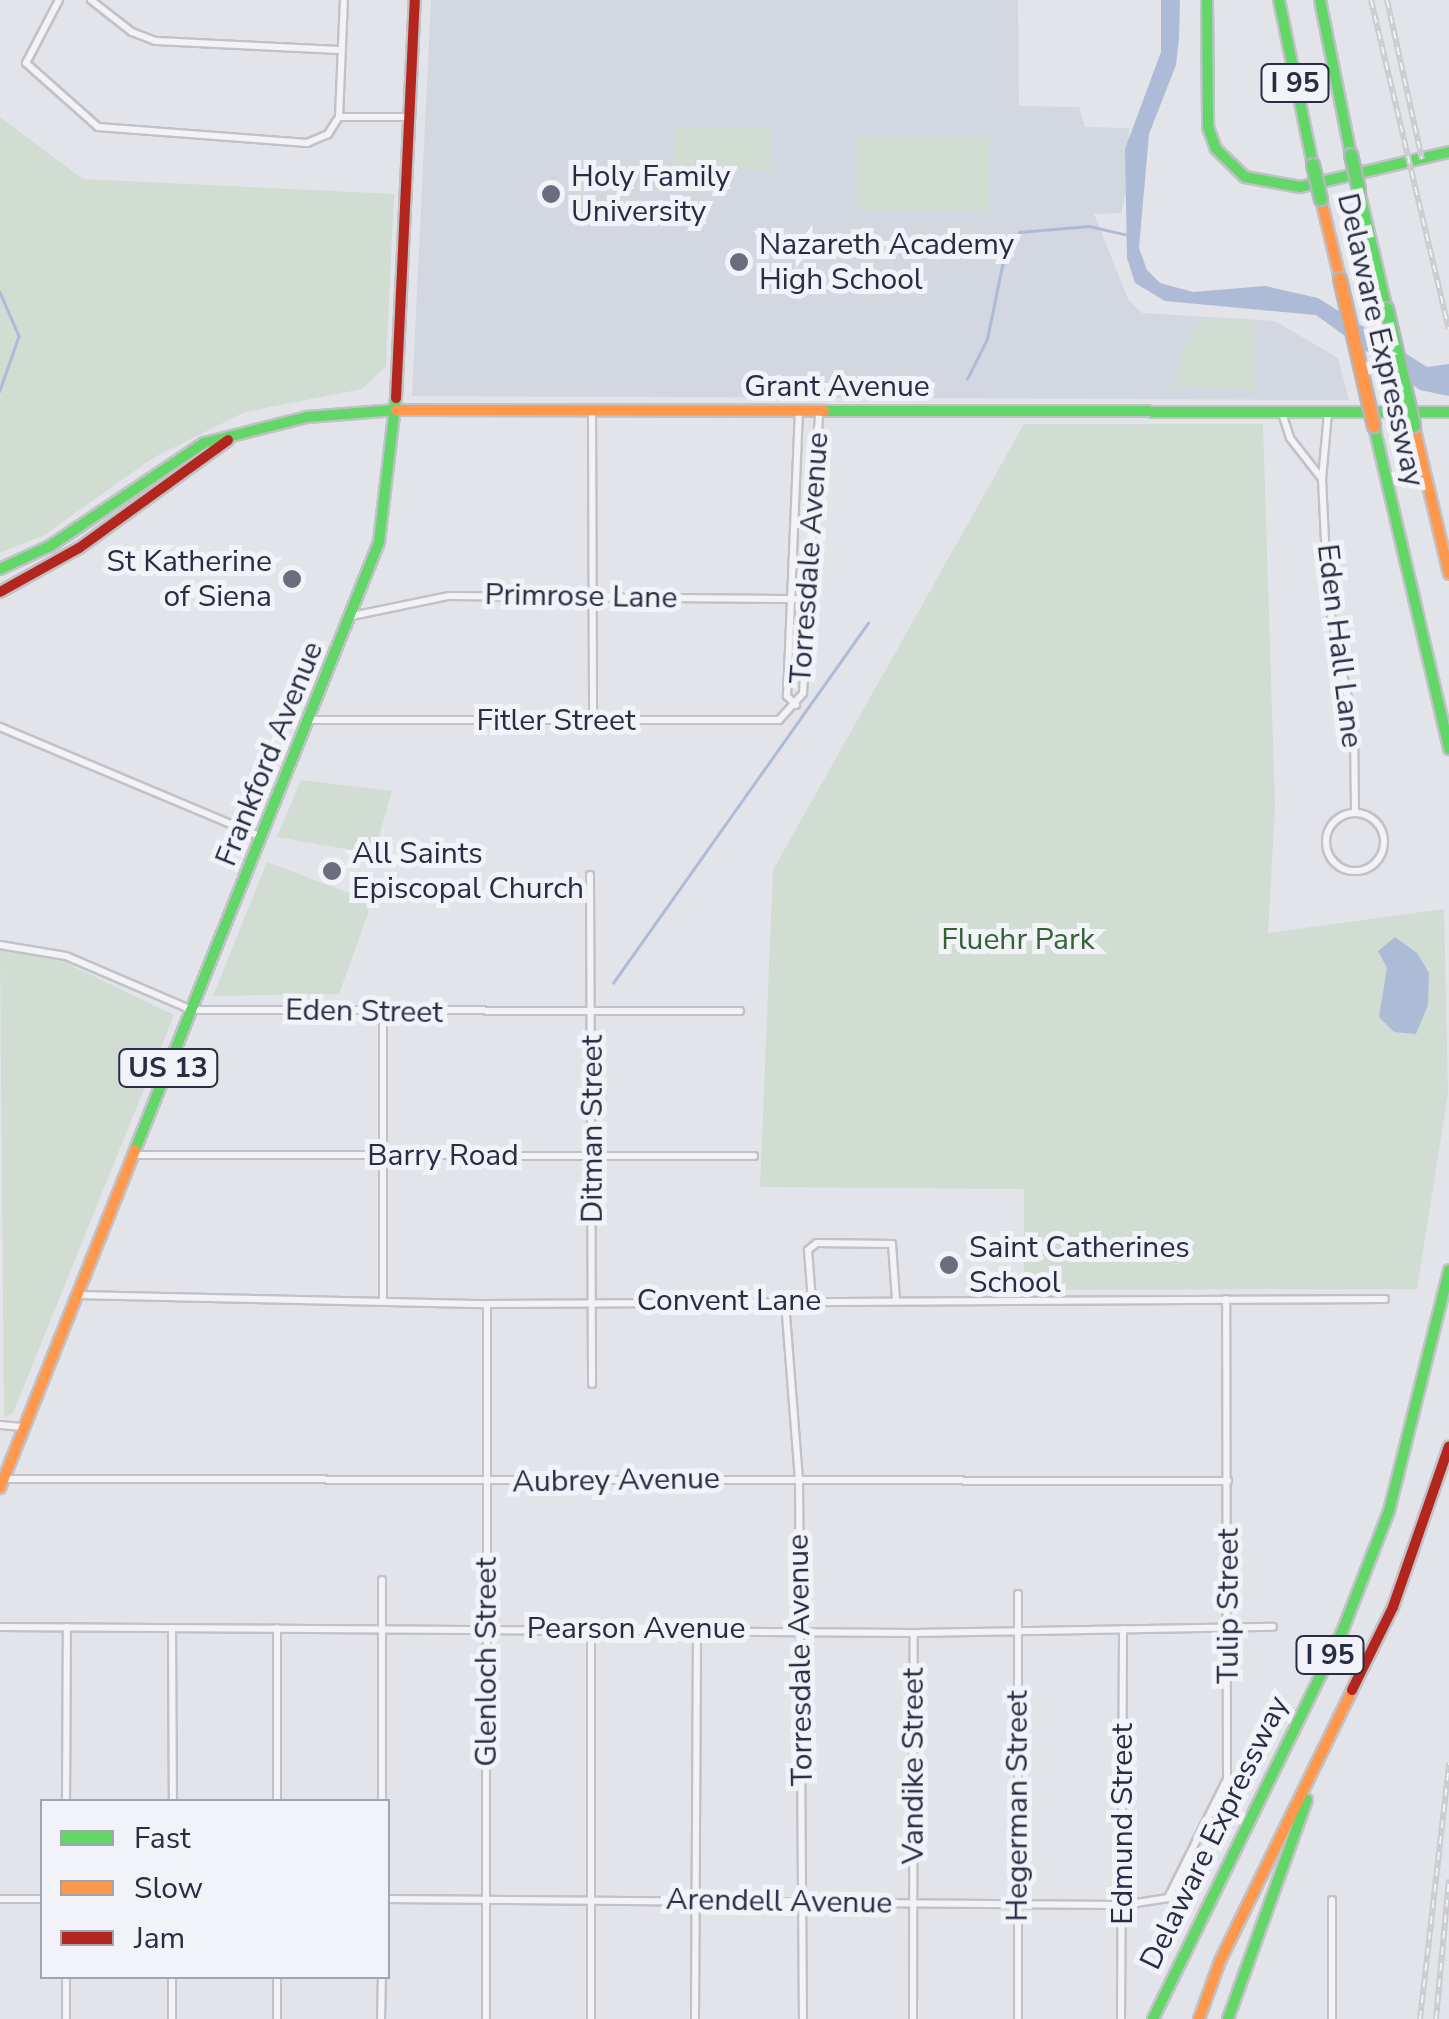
<!DOCTYPE html>
<style>
body{margin:0}
#map{position:relative;width:1449px;height:2019px;overflow:hidden;background:#e3e4e9;font-family:"Nunito Sans",sans-serif}
div>[style]{position:absolute}
[style*='--x']{left:calc(var(--x)*1px);top:calc(var(--y)*1px);width:calc(var(--w)*1px);rotate:calc(var(--a)*1deg)}
.built>*{inset:0;background:#d3d7df}
.green>*{inset:0;background:#d1dcd3;transform-origin:0 0}
.water>*{inset:0;background:#aebbd6}
.stream>*{height:2.5px;margin:-1.25px;padding:0 1.25px;transform-origin:1.25px;border-radius:1.25px;background:#aebbd6}
.roads{filter:drop-shadow(2px 0 #c1c2c7) drop-shadow(-2px 0 #c1c2c7) drop-shadow(0 2px #c1c2c7) drop-shadow(0 -2px #c1c2c7)}
.street>*{height:6px;margin:-3px;padding:0 3px;transform-origin:3px;border-radius:3px;background:#f3f3f5}
.street>.ring{margin:-3px;padding:0;box-sizing:content-box;background:none;border:6px solid #f3f3f5;border-radius:50%}
.fast>*{height:10px;margin:-5px;padding:0 5px;transform-origin:5px;border-radius:5px;background:#63d668}
.slow>*{height:10px;margin:-5px;padding:0 5px;transform-origin:5px;border-radius:5px;background:#ff974d}
.jam>*{height:10px;margin:-5px;padding:0 5px;transform-origin:5px;border-radius:5px;background:#b3261e}
.rail>*{height:6px;margin-top:-3px;transform-origin:0;background:repeating-linear-gradient(90deg,#f1f3f8 0 8px,#cbccd0 0 16px);box-sizing:border-box;border-block:2px solid #cbccd0}
.bridges{filter:drop-shadow(2px 0 #b5b7be) drop-shadow(-2px 0 #b5b7be) drop-shadow(0 2px #b5b7be) drop-shadow(0 -2px #b5b7be)}
.fast-bridge>*{height:12px;margin:-6px;padding:0 6px;transform-origin:6px;border-radius:6px;background:#63d668}
.slow-bridge>*{height:12px;margin:-6px;padding:0 6px;transform-origin:6px;border-radius:6px;background:#ff974d}
.dots>*{width:28px;height:28px;translate:-50% -50%;box-sizing:border-box;border:5px solid #f1f3f8;border-radius:50%}
span{translate:-50% -50%;white-space:nowrap;text-align:center;line-height:1.15;-webkit-text-stroke:10px #f1f3f8;paint-order:stroke}
.shield-label span{padding:2px 8px;background:#f1f3f8;border:2px solid;border-radius:8px;-webkit-text-stroke-width:0}
.shield-label{font-size:28px;color:#272d44;font-weight:700}
.poi-label{font-size:30px;color:#272d44}
.left{translate:0 -50%;text-align:left}
.right{translate:-100% -50%;text-align:right}
.street-label{font-size:30px;color:#272d44}
.park-label{font-size:30px;color:#356133}
.legend{position:absolute;left:40px;top:1799px;width:350px;height:180px;box-sizing:border-box;background:#f1f3f8;border:2px solid #a0a4b0;margin:0;padding:12px 18px;list-style:none;font-size:30px;color:#272d44}
.legend li{display:flex;align-items:center;gap:20px;height:50px}
.legend b{width:50px;border:2px solid #a0a4b0}
</style>
<div id="map">
<div class="built">
<div style="clip-path:polygon(431px 0,1018px 0,1019px 106px,1079px 107px,1085px 127px,1129px 128px,1130px 175px,1121px 213px,1094px 214px,1128px 299px,1142px 313px,1275px 321px,1338px 358px,1349px 400px,412px 396px)"></div>
</div>
<div class="green">
<div style="clip-path:polygon(0 117px,83px 179px,394px 194px,386px 366px,362px 389px,245px 412px,153px 458px,43px 536px,0 553px)"></div>
<div style="left:675px;top:128px;width:97px;height:42px"></div>
<div style="left:989px;top:135px;width:74px;height:133px;rotate:90deg"></div>
<div style="clip-path:polygon(1205px 318px,1256px 320px,1254px 390px,1174px 387px,1183px 346px)"></div>
<div style="clip-path:polygon(1024px 424px,1263px 424px,1275px 806px,1268px 933px,1444px 909px,1448px 1093px,1417px 1289px,1024px 1290px,1024px 1189px,760px 1187px,773px 870px)"></div>
<div style="clip-path:polygon(301px 780px,392px 791px,374px 854px,277px 837px)"></div>
<div style="clip-path:polygon(267px 862px,365px 899px,369px 911px,339px 994px,213px 996px)"></div>
<div style="clip-path:polygon(0 950px,60px 960px,174px 1015px,13px 1413px,4px 1418px)"></div>
</div>
<div class="water">
<div style="clip-path:polygon(1161px 0,1180px 0,1179px 38px,1176px 65px,1149px 134px,1139px 248px,1147px 270px,1160px 283px,1193px 292px,1265px 286px,1318px 298px,1427px 367px,1449px 364px,1449px 396px,1420px 390px,1316px 315px,1165px 301px,1135px 283px,1127px 258px,1125px 149px,1161px 52px)"></div>
<div style="clip-path:polygon(1395px 937px,1417px 953px,1429px 973px,1428px 1005px,1416px 1034px,1394px 1032px,1379px 1017px,1387px 968px,1378px 951px)"></div>
</div>
<div class="stream">
<div style="--x:0;--y:292;--w:48;--a:66.6"></div>
<div style="--x:19;--y:336;--w:58;--a:109.1"></div>
<div style="--x:967;--y:379;--w:45;--a:-63.4"></div>
<div style="--x:987;--y:339;--w:75;--a:-78.4"></div>
<div style="--x:1002;--y:266;--w:38;--a:-63"></div>
<div style="--x:1019;--y:232;--w:70;--a:-4.9"></div>
<div style="--x:1089;--y:226;--w:39;--a:13"></div>
<div style="--x:613;--y:983;--w:441;--a:-54.7"></div>
</div>
<div class="roads">
<div class="street">
<div style="--x:59;--y:0;--w:71;--a:117.6"></div>
<div style="--x:26;--y:63;--w:96;--a:41.6"></div>
<div style="--x:98;--y:127;--w:210;--a:4.4"></div>
<div style="--x:307;--y:143;--w:23;--a:-23"></div>
<div style="--x:328;--y:134;--w:20;--a:-57"></div>
<div style="--x:339;--y:117;--w:117;--a:-87.6"></div>
<div style="--x:91;--y:0;--w:52;--a:38"></div>
<div style="--x:132;--y:32;--w:25;--a:21"></div>
<div style="--x:155;--y:41;--w:186;--a:2.8"></div>
<div style="--x:339;--y:117;--w:71;--a:0"></div>
<div style="--x:592;--y:411;--w:310;--a:89.8"></div>
<div style="--x:1282;--y:413;--w:26;--a:72"></div>
<div style="--x:1290;--y:438;--w:52;--a:52"></div>
<div style="--x:1322;--y:479;--w:121;--a:87.2"></div>
<div style="--x:1328;--y:600;--w:131;--a:78.5"></div>
<div style="--x:1354;--y:728;--w:85;--a:89.3"></div>
<div style="--x:1322;--y:479;--w:66;--a:-84.8"></div>
<div style="--x:352;--y:616;--w:99;--a:-11.7"></div>
<div style="--x:449;--y:596;--w:363;--a:0.5"></div>
<div style="--x:796;--y:705;--w:13;--a:-135"></div>
<div style="--x:787;--y:696;--w:284;--a:-87.6"></div>
<div style="--x:311;--y:720;--w:468;--a:0"></div>
<div style="--x:779;--y:720;--w:36;--a:-48"></div>
<div style="--x:803;--y:693;--w:281;--a:-86.7"></div>
<div style="--x:0;--y:727;--w:284;--a:22.8"></div>
<div class="ring" style="left:1326px;top:813px;width:52px;height:52px"></div>
<div style="--x:590;--y:875;--w:509;--a:89.77"></div>
<div style="--x:0;--y:945;--w:67;--a:9.5"></div>
<div style="--x:66;--y:956;--w:137;--a:23.2"></div>
<div style="--x:192;--y:1010;--w:548;--a:0.1"></div>
<div style="--x:135;--y:1155;--w:619;--a:0.09"></div>
<div style="--x:77;--y:1295;--w:410;--a:1.3"></div>
<div style="--x:487;--y:1304;--w:898;--a:-0.32"></div>
<div style="--x:383;--y:1301;--w:288;--a:-90"></div>
<div style="--x:812;--y:1301;--w:51;--a:-94.5"></div>
<div style="--x:808;--y:1250;--w:11;--a:-38"></div>
<div style="--x:817;--y:1243;--w:75;--a:0.8"></div>
<div style="--x:892;--y:1244;--w:56;--a:85.9"></div>
<div style="--x:785;--y:1302;--w:177;--a:85.5"></div>
<div style="--x:799;--y:1478;--w:541;--a:89.58"></div>
<div style="--x:0;--y:1425;--w:22;--a:5"></div>
<div style="--x:5;--y:1479;--w:1223;--a:0.09"></div>
<div style="--x:0;--y:1627;--w:914;--a:0.38"></div>
<div style="--x:914;--y:1633;--w:359;--a:-1"></div>
<div style="--x:172;--y:1628;--w:174;--a:89.7"></div>
<div style="--x:66;--y:1802;--w:175;--a:-89.7"></div>
<div style="--x:277;--y:1802;--w:174;--a:-90"></div>
<div style="--x:382;--y:1802;--w:222;--a:-90"></div>
<div style="--x:0;--y:1899;--w:42;--a:0"></div>
<div style="--x:388;--y:1899;--w:735;--a:0.47"></div>
<div style="--x:1123;--y:1905;--w:46;--a:-8.8"></div>
<div style="--x:1168;--y:1898;--w:133;--a:-63.6"></div>
<div style="--x:1227;--y:1779;--w:480;--a:-90.1"></div>
<div style="--x:1332;--y:1900;--w:119;--a:90"></div>
<div style="--x:66;--y:1976;--w:43;--a:90"></div>
<div style="--x:172;--y:2019;--w:43;--a:-90"></div>
<div style="--x:277;--y:2019;--w:43;--a:-90"></div>
<div style="--x:381;--y:2019;--w:43;--a:-88.7"></div>
<div style="--x:486;--y:2019;--w:715;--a:-89.92"></div>
<div style="--x:591;--y:2019;--w:391;--a:-90"></div>
<div style="--x:695;--y:2019;--w:391;--a:-89.7"></div>
<div style="--x:913;--y:2019;--w:386;--a:-89.9"></div>
<div style="--x:1018;--y:2019;--w:425;--a:-90"></div>
<div style="--x:1121;--y:2019;--w:390;--a:-89.7"></div>
</div>
<div class="fast">
<div style="--x:1207;--y:0;--w:127;--a:89.5"></div>
<div style="--x:1208;--y:127;--w:23;--a:70"></div>
<div style="--x:1216;--y:149;--w:40;--a:44"></div>
<div style="--x:1245;--y:177;--w:56;--a:10.3"></div>
<div style="--x:1300;--y:187;--w:153;--a:-13.2"></div>
<div style="--x:1279;--y:0;--w:168;--a:78.4"></div>
<div style="--x:1320;--y:0;--w:158;--a:78.7"></div>
<div style="--x:1359;--y:190;--w:122;--a:76.8"></div>
<div style="--x:824;--y:411;--w:625;--a:0.09"></div>
<div style="--x:1374;--y:426;--w:332;--a:76.9"></div>
<div style="--x:0;--y:569;--w:55;--a:-24.7"></div>
<div style="--x:50;--y:546;--w:185;--a:-33.8"></div>
<div style="--x:204;--y:443;--w:106;--a:-14.2"></div>
<div style="--x:307;--y:417;--w:89;--a:-4.5"></div>
<div style="--x:135;--y:1150;--w:655;--a:-68.13"></div>
<div style="--x:379;--y:542;--w:145;--a:-83.3"></div>
<div style="--x:1153;--y:2019;--w:436;--a:-64"></div>
<div style="--x:1344;--y:1627;--w:124;--a:-68.8"></div>
<div style="--x:1389;--y:1511;--w:248;--a:-76"></div>
<div style="--x:1228;--y:2019;--w:233;--a:-70.2"></div>
</div>
<div class="slow">
<div style="--x:1321;--y:199;--w:82;--a:76.6"></div>
<div style="--x:396;--y:410;--w:428;--a:0.1"></div>
<div style="--x:1414;--y:426;--w:152;--a:76.7"></div>
<div style="--x:0;--y:1488;--w:364;--a:-68.2"></div>
<div style="--x:1199;--y:2019;--w:62;--a:-70.1"></div>
<div style="--x:1220;--y:1961;--w:301;--a:-64"></div>
</div>
<div class="jam">
<div style="--x:396;--y:398;--w:398;--a:-87.3"></div>
<div style="--x:0;--y:592;--w:90;--a:-29.1"></div>
<div style="--x:79;--y:548;--w:184;--a:-35.9"></div>
<div style="--x:1352;--y:1690;--w:93;--a:-63.7"></div>
<div style="--x:1393;--y:1607;--w:170;--a:-70.8"></div>
</div>
</div>
<div class="rail">
<div style="--x:1371;--y:0;--w:338;--a:76.7"></div>
<div style="--x:1387;--y:0;--w:163;--a:77.6"></div>
<div style="--x:1420;--y:2019;--w:258;--a:-83.5"></div>
<div style="--x:1436;--y:2019;--w:140;--a:-84.7"></div>
</div>
<div class="bridges">
<div class="fast-bridge">
<div style="--x:1351;--y:155;--w:36;--a:77"></div>
<div style="--x:1313;--y:165;--w:35;--a:77"></div>
<div style="--x:1387;--y:309;--w:120;--a:77"></div>
</div>
<div class="slow-bridge">
<div style="--x:1340;--y:279;--w:151;--a:77"></div>
</div>
</div>
<div class="dots">
<div style="left:551px;top:194px;background:#696d7e"></div>
<div style="left:739px;top:262px;background:#696d7e"></div>
<div style="left:292px;top:579px;background:#696d7e"></div>
<div style="left:332px;top:871px;background:#696d7e"></div>
<div style="left:949px;top:1265px;background:#696d7e"></div>
</div>
<div class="shield-label">
<span style="left:1295px;top:83px">I 95</span>
<span style="left:168px;top:1068px">US 13</span>
<span style="left:1330px;top:1655px">I 95</span>
</div>
<div class="poi-label">
<span class="left" style="left:571px;top:194px">Holy Family<br>University</span>
<span class="left" style="left:759px;top:262px">Nazareth Academy<br>High School</span>
<span class="right" style="left:272px;top:579px">St Katherine<br>of Siena</span>
<span class="left" style="left:352px;top:871px">All Saints<br>Episcopal Church</span>
<span class="left" style="left:969px;top:1265px">Saint Catherines<br>School</span>
</div>
<div class="street-label">
<span style="left:1380px;top:340px;rotate:77deg">Delaware Expressway</span>
<span style="left:837px;top:387px">Grant Avenue</span>
<span style="left:810px;top:558px;rotate:-86deg">Torresdale Avenue</span>
<span style="left:581px;top:597px;rotate:1deg">Primrose Lane</span>
<span style="left:1339px;top:646px;rotate:83deg">Eden Hall Lane</span>
<span style="left:556px;top:721px">Fitler Street</span>
<span style="left:270px;top:754px;rotate:-68deg">Frankford Avenue</span>
<span style="left:364px;top:1012px;rotate:1deg">Eden Street</span>
<span style="left:593px;top:1129px;rotate:-90deg">Ditman Street</span>
<span style="left:443px;top:1156px">Barry Road</span>
<span style="left:729px;top:1301px">Convent Lane</span>
<span style="left:616px;top:1481px;rotate:-1deg">Aubrey Avenue</span>
<span style="left:1229px;top:1606px;rotate:-90deg">Tulip Street</span>
<span style="left:636px;top:1629px">Pearson Avenue</span>
<span style="left:801px;top:1660px;rotate:-91deg">Torresdale Avenue</span>
<span style="left:487px;top:1662px;rotate:-90deg">Glenloch Street</span>
<span style="left:914px;top:1766px;rotate:-90deg">Vandike Street</span>
<span style="left:1018px;top:1806px;rotate:-90deg">Hegerman Street</span>
<span style="left:1123px;top:1824px;rotate:-90deg">Edmund Street</span>
<span style="left:1215px;top:1833px;rotate:-64deg">Delaware Expressway</span>
<span style="left:779px;top:1902px;rotate:1deg">Arendell Avenue</span>
</div>
<div class="park-label">
<span style="left:1018px;top:940px">Fluehr Park</span>
</div>
<ul class="legend">
<li><b style="height:12px;background:#63d668"></b>Fast</li>
<li><b style="height:12px;background:#ff974d"></b>Slow</li>
<li><b style="height:12px;background:#b3261e"></b>Jam</li>
</ul>
</div>
